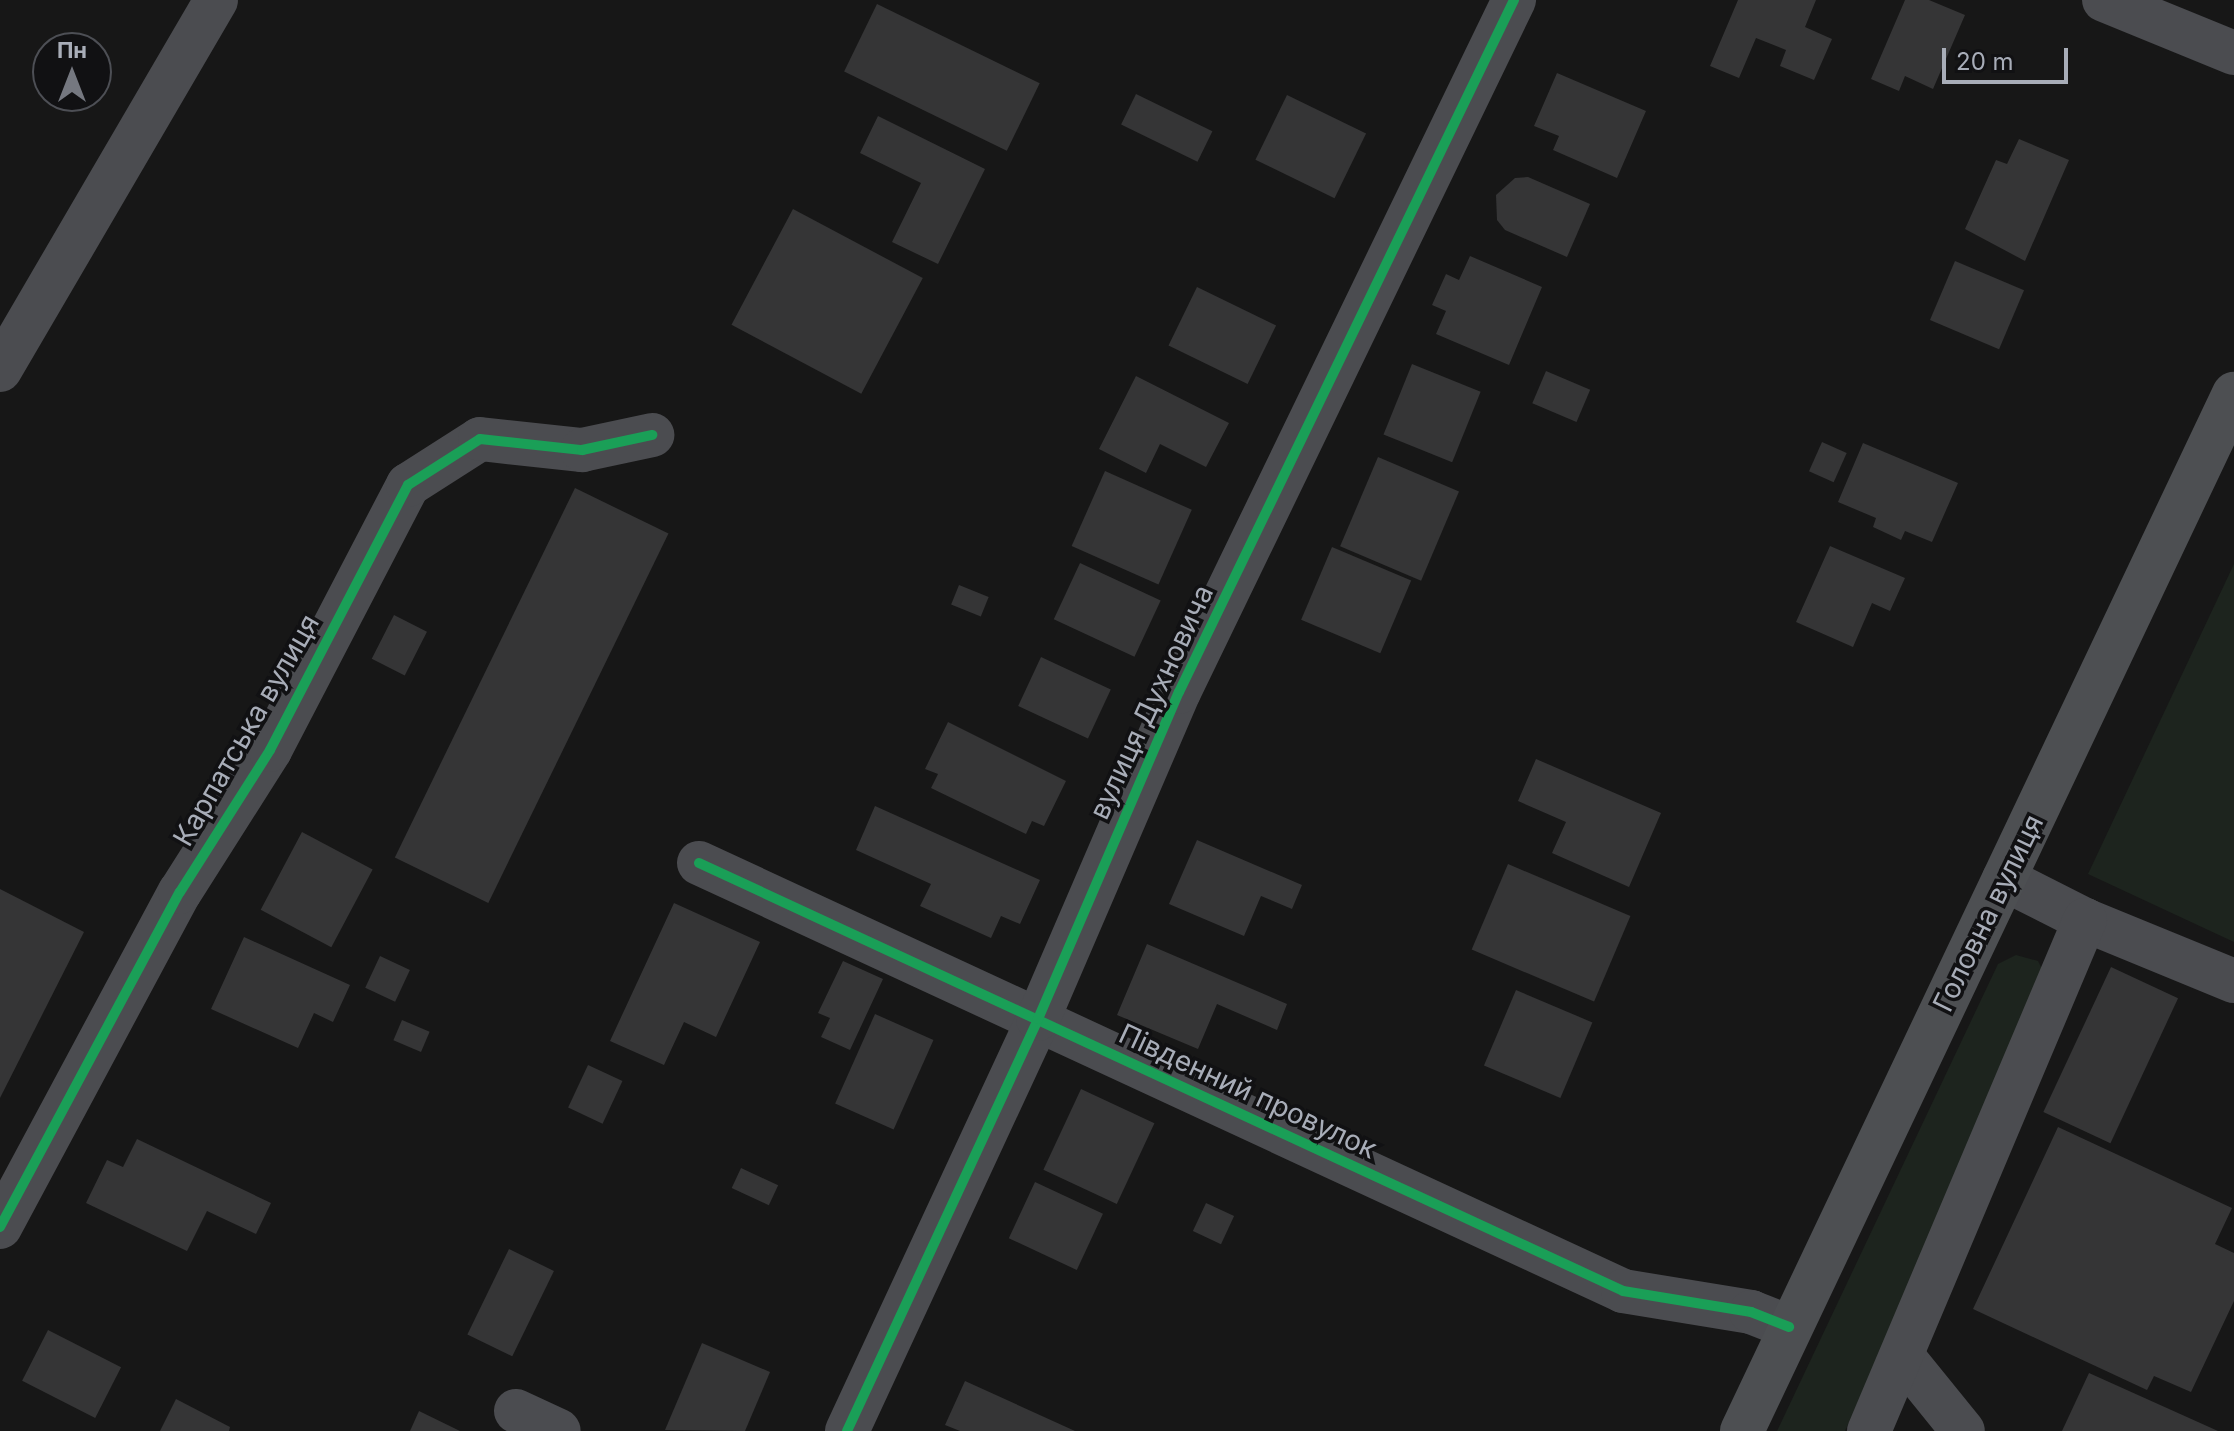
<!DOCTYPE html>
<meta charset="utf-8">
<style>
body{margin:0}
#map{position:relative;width:2234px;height:1431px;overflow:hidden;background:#171717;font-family:Inter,sans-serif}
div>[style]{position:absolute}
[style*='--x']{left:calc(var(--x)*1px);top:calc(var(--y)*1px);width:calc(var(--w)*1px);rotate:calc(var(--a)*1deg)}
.green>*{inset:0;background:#1d241e}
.building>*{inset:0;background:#353536;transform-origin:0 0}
.minor>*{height:44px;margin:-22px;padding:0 22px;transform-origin:22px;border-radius:22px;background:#4b4c50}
.major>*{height:44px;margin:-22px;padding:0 22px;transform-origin:22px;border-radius:22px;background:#4d4f52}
.cycleway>*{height:10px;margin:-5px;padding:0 5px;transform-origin:5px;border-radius:5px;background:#1a9f57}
span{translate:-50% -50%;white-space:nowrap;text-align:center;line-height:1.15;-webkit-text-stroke:7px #111113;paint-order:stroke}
.street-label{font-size:28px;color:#a8adb8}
.north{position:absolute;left:32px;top:32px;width:80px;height:80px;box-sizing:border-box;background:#111113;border:2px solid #4d4f55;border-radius:50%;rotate:0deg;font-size:22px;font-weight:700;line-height:32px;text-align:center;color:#a8adb8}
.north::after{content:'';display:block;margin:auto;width:28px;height:36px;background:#757880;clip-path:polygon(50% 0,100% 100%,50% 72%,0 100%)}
.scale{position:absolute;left:1942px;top:48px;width:126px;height:36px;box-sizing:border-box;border:4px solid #a8adb8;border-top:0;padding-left:10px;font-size:24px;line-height:28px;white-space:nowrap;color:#a8adb8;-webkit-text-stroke:6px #111113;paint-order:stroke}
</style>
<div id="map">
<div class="green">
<div style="clip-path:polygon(2234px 564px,2234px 942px,2088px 874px)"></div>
<div style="clip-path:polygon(2016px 955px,2038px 961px,2047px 979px,1845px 1431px,1777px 1431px,1998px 964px)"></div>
</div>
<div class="building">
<div style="clip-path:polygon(1738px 0,1816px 0,1805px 27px,1832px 39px,1814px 80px,1780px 66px,1786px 50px,1756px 38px,1739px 78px,1710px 66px)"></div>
<div style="clip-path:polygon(1905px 0,1929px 0,1965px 15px,1933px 89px,1905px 76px,1899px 91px,1871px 79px)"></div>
<div style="left:877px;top:4px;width:181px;height:75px;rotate:26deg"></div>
<div style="clip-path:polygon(1557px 73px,1646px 111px,1617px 178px,1553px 150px,1559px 136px,1534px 126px)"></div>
<div style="left:1136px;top:94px;width:85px;height:34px;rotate:26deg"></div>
<div style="left:1287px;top:95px;width:88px;height:72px;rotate:26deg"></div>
<div style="clip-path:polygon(878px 116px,985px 169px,938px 264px,892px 242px,921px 183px,860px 153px)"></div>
<div style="clip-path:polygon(2019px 139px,2069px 160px,2025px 261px,1965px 229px,1996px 160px,2007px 164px)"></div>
<div style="clip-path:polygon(1528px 177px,1590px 204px,1567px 257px,1505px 230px,1497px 220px,1496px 195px,1515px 178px)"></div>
<div style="left:793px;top:209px;width:147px;height:131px;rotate:28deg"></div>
<div style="clip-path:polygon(1470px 256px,1542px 287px,1509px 365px,1436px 334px,1446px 311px,1432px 305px,1446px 274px,1459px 280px)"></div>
<div style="left:1955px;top:261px;width:75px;height:64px;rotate:23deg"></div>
<div style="left:1197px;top:287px;width:88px;height:65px;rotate:26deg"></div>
<div style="left:1412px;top:364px;width:74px;height:76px;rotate:22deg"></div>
<div style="left:1546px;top:371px;width:48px;height:35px;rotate:23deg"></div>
<div style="clip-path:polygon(1136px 376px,1229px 423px,1206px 467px,1160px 444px,1146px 473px,1099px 449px)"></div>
<div style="left:1822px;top:442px;width:27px;height:32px;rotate:24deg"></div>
<div style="clip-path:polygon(1863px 443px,1958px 483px,1932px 542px,1905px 531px,1901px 540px,1873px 527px,1876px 518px,1838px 502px)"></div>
<div style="left:1378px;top:457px;width:88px;height:97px;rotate:23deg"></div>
<div style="left:1105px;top:471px;width:95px;height:82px;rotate:24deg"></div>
<div style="left:575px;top:488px;width:104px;height:411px;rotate:26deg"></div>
<div style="clip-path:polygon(1830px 546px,1905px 578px,1890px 611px,1872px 603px,1853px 647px,1796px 622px)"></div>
<div style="left:1332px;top:547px;width:86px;height:79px;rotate:23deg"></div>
<div style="left:1080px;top:563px;width:89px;height:62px;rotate:25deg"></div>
<div style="left:959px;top:585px;width:32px;height:21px;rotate:22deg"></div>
<div style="left:394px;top:615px;width:37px;height:49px;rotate:27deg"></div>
<div style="left:1041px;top:657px;width:77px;height:54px;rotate:25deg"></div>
<div style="clip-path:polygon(948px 722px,1066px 781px,1044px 826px,1032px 821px,1026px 834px,931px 788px,938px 774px,925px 769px)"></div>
<div style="clip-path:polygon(1536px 759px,1661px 813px,1629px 887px,1552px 853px,1566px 822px,1518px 801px)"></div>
<div style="clip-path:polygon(875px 806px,1040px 880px,1020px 924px,1001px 916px,991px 938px,920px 906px,931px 884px,856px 850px)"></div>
<div style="left:302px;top:832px;width:80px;height:88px;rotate:28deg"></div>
<div style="clip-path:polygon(1197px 840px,1302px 885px,1292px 909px,1261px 896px,1244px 936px,1169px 904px)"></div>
<div style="left:1508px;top:864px;width:133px;height:93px;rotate:23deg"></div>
<div style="clip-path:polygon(0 889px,84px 932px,0 1098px)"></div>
<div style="clip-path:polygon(674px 903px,760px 942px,716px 1037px,684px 1022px,664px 1065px,610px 1041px)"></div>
<div style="clip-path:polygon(244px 937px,350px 985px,333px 1022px,314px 1013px,298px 1048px,211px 1009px)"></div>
<div style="clip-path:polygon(1147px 944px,1287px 1004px,1277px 1030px,1217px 1004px,1198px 1049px,1117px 1015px)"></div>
<div style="left:380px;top:956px;width:33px;height:35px;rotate:25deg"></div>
<div style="clip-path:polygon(843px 961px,883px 979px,850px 1050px,821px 1037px,830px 1018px,818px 1013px)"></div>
<div style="left:2111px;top:967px;width:74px;height:160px;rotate:25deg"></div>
<div style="left:1516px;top:990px;width:83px;height:82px;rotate:23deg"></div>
<div style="left:875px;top:1014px;width:64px;height:98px;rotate:24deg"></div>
<div style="left:402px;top:1020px;width:30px;height:22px;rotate:23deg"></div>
<div style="left:588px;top:1065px;width:38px;height:47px;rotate:25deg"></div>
<div style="left:1081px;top:1089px;width:81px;height:89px;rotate:25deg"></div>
<div style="clip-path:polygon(2058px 1127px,2232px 1208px,2215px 1244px,2234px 1253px,2234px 1301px,2191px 1392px,2154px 1376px,2147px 1390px,1973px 1309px)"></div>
<div style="clip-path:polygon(137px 1139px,271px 1203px,256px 1234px,207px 1211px,187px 1251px,86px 1203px,107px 1160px,123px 1167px)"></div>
<div style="left:741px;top:1168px;width:41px;height:22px;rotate:25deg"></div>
<div style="left:1035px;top:1182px;width:75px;height:62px;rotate:25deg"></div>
<div style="left:1206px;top:1203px;width:31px;height:31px;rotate:25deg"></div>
<div style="left:509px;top:1249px;width:50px;height:95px;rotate:26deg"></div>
<div style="left:48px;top:1330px;width:82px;height:57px;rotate:27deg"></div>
<div style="clip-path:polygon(702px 1343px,770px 1372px,745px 1431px,665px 1430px)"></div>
<div style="clip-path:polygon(2089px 1373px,2218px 1431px,2062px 1431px)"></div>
<div style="clip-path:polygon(965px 1381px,1075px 1431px,960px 1431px,945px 1425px)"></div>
<div style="clip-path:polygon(176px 1399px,230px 1427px,229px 1431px,160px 1431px)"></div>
<div style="clip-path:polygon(419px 1411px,460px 1431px,410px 1431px)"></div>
</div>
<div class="minor">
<div style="--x:2104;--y:0;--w:140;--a:22.2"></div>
<div style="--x:0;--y:370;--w:428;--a:-59.7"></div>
<div style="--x:699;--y:863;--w:1018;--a:24.85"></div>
<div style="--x:1623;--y:1291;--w:130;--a:9.3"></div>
<div style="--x:1751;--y:1312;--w:41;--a:21.5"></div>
<div style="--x:2004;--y:879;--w:91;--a:26.8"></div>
<div style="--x:2085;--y:920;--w:161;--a:22.3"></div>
<div style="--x:0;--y:1227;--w:380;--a:-61.8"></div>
<div style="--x:180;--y:892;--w:168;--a:-57.6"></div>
<div style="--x:270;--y:750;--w:299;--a:-62.5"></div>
<div style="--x:408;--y:485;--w:85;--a:-32.6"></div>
<div style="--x:480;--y:439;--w:103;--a:6.2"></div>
<div style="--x:582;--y:450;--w:72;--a:-12.1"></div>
<div style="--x:1903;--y:1357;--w:95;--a:51"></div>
<div style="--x:516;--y:1411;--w:47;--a:24.9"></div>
<div style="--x:847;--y:1431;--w:454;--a:-65.1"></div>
<div style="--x:1038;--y:1019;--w:356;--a:-66.7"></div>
<div style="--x:1179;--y:692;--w:769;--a:-64.17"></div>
<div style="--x:1869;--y:1431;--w:555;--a:-67.09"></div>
</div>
<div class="major">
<div style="--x:1742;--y:1431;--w:1148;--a:-64.62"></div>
</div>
<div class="cycleway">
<div style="--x:699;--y:863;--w:1018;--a:24.85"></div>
<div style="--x:1623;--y:1291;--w:130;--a:9.3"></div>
<div style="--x:1751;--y:1312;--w:41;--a:21.5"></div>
<div style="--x:0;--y:1227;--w:380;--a:-61.8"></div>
<div style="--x:180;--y:892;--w:168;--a:-57.6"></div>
<div style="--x:270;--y:750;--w:299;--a:-62.5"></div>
<div style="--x:408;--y:485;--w:85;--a:-32.6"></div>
<div style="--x:480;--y:439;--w:103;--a:6.2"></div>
<div style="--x:582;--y:450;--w:72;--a:-12.1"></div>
<div style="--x:847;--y:1431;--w:454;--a:-65.1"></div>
<div style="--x:1038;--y:1019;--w:356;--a:-66.7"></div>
<div style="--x:1179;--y:692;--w:769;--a:-64.17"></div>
</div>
<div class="street-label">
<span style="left:1151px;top:702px;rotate:-65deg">вулиця Духновича</span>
<span style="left:246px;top:730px;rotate:-60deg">Карпатська вулиця</span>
<span style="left:1988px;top:913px;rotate:-64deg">Головна вулиця</span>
<span style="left:1248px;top:1091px;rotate:25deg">Південний провулок</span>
</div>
<div class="north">Пн</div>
<div class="scale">20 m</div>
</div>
